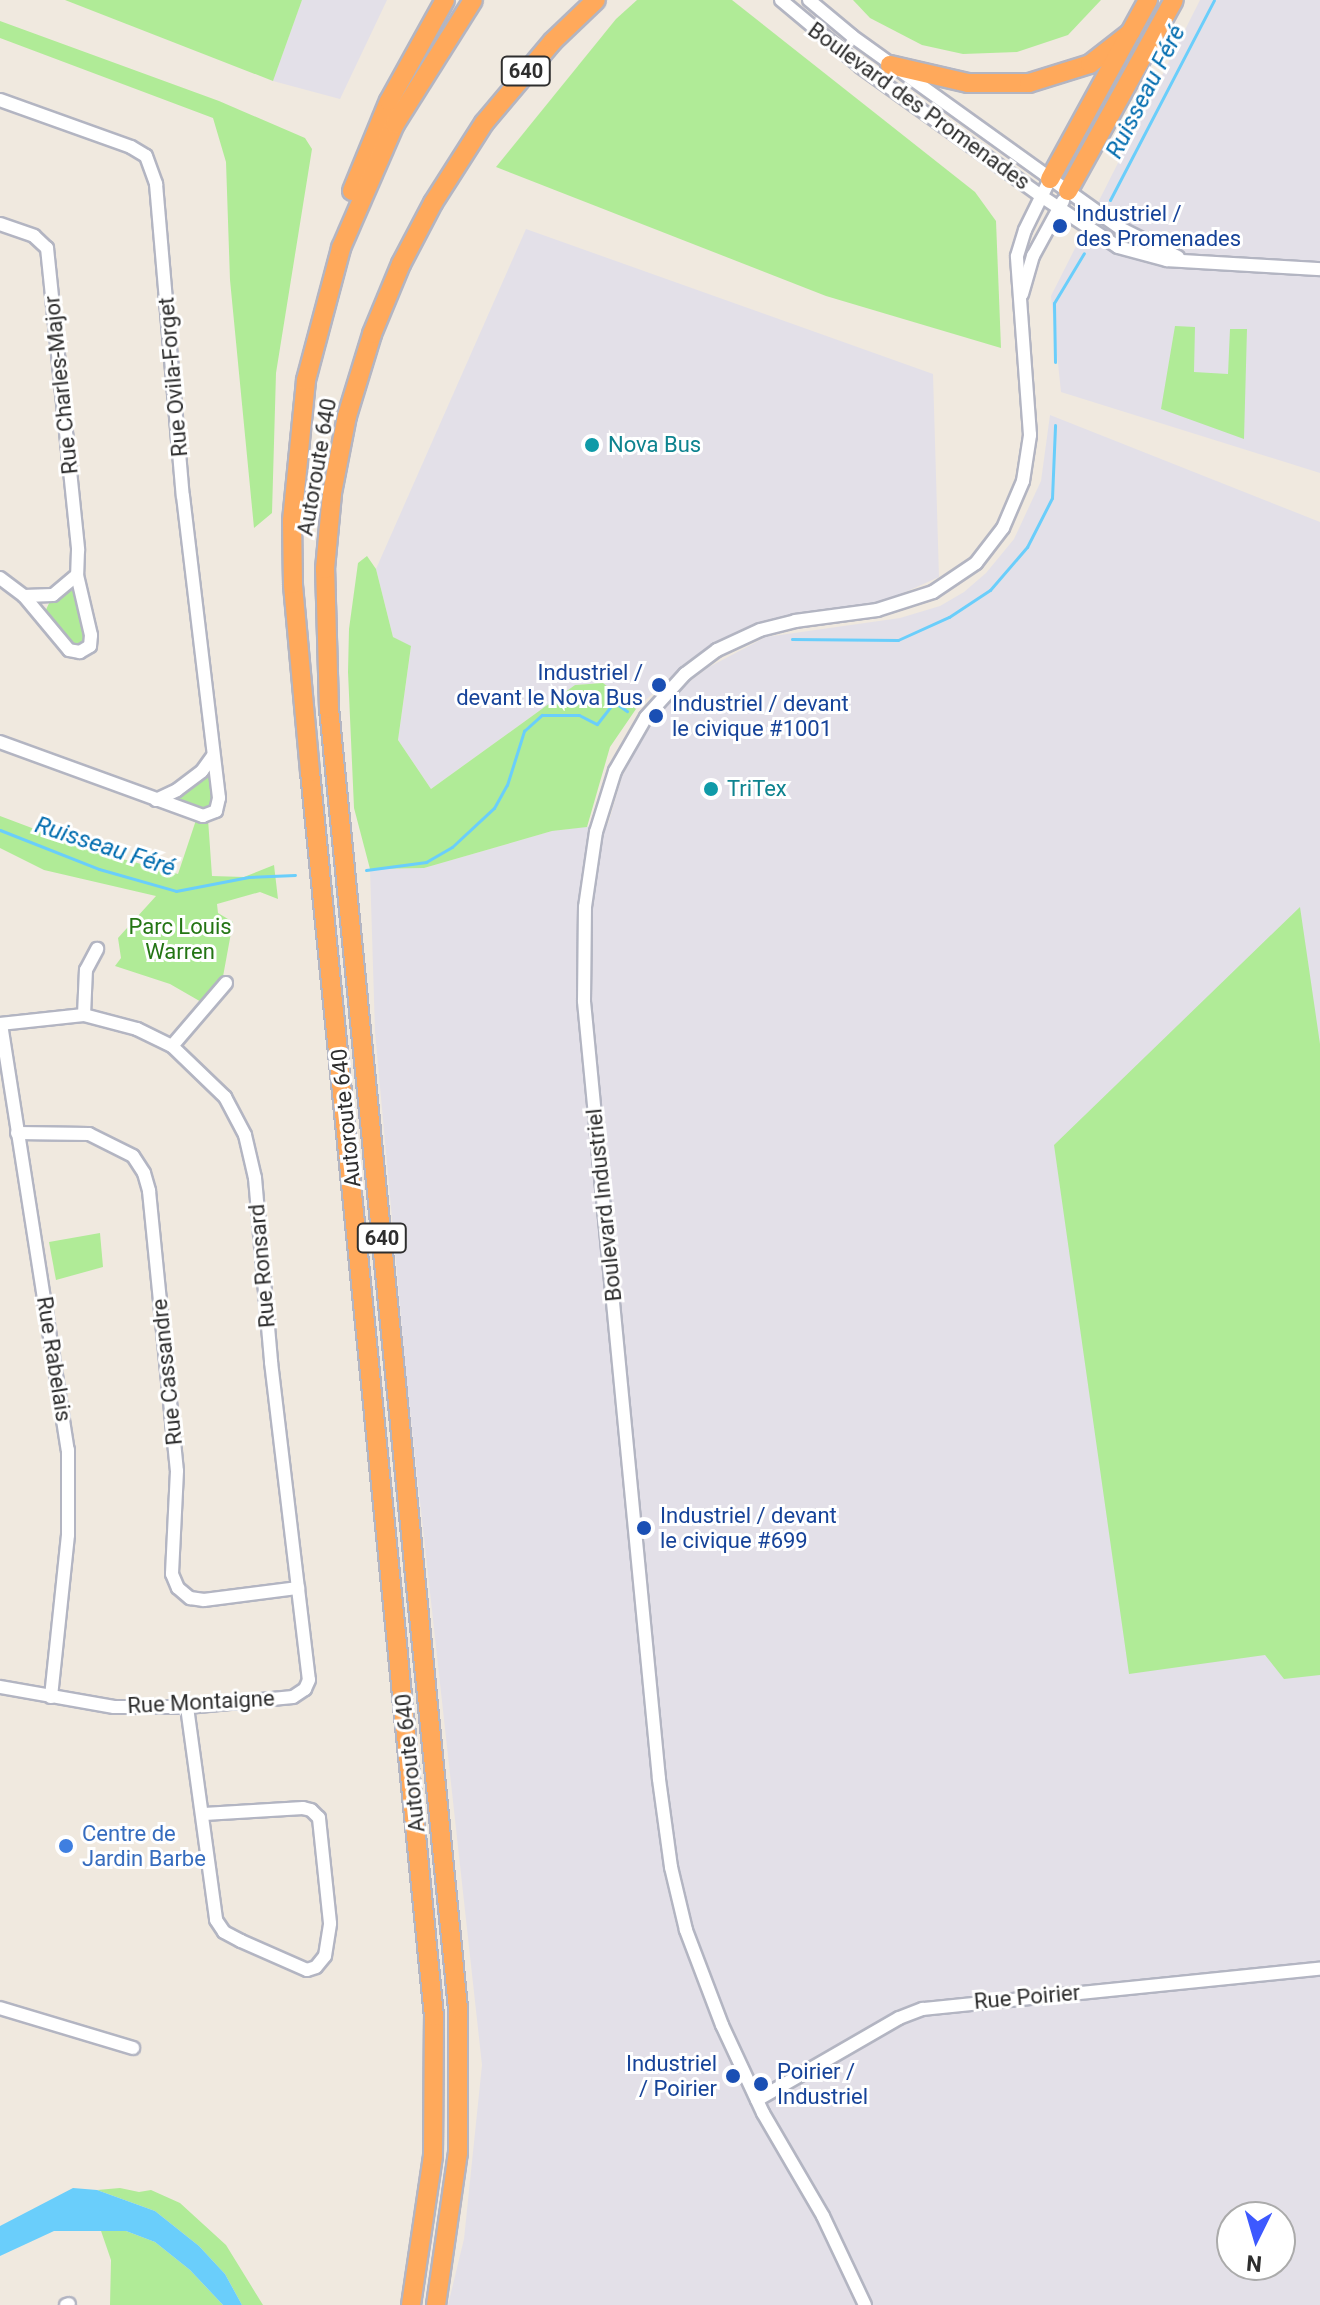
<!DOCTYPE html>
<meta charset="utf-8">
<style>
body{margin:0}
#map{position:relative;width:1320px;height:2305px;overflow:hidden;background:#f0e9df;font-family:Roboto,sans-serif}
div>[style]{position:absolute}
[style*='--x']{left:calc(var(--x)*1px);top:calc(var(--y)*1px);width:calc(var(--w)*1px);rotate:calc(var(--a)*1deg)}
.industrial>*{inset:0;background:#e3e0e8}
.green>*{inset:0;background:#b0eb97}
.water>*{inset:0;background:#6acefb}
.stream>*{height:3px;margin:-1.5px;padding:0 1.5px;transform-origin:1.5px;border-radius:1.5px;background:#6acefb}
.roads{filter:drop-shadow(2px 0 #b3b5c2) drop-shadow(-2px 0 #b3b5c2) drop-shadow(0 2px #b3b5c2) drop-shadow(0 -2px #b3b5c2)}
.minor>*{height:12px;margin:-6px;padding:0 6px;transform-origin:6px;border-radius:6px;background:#fff}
.highway>*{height:18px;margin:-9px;padding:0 9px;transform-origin:9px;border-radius:9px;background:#ffa95b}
.dots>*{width:22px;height:22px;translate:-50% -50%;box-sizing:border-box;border:4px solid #fff;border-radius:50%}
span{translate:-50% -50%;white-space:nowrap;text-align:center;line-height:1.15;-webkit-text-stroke:6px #fff;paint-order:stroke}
.shield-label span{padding:2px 6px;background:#fff;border:2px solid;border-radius:6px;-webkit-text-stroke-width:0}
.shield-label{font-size:20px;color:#2e2e2e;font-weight:700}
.street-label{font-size:22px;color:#2e2e2e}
.transit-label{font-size:22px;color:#164399}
.left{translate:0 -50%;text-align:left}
.right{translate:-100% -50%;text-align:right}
.culture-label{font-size:22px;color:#0d838f}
.park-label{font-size:22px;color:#247514}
.shop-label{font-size:22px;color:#366cbe}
.water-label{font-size:24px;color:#006caf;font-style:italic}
.north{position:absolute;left:1216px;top:2201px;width:80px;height:80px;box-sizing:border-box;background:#fff;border:2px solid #ababab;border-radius:50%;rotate:185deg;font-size:22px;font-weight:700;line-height:32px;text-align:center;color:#2e2e2e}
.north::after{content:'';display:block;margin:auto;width:28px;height:36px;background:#3d59ff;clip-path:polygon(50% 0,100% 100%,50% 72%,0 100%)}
</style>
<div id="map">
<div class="industrial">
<div style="clip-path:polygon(302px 0,387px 0,340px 99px,273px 81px)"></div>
<div style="clip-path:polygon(1200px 0,1320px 0,1320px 473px,1061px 392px,1051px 296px)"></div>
<div style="clip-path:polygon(526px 229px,933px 374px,939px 577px,890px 599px,744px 628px,675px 673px,636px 709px,603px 683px,575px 685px,431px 789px,398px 740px,411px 647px,393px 637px,376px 569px)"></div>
<div style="clip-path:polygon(evenodd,1050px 415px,1320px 522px,1320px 2305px,448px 2305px,464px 2239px,482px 2065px,407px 1383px,375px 1032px,370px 869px,424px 868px,552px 831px,608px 824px,622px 777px,643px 737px,681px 688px,709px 667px,766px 637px,900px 618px,940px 606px,964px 592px,986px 573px,1014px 539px,1041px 481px,1050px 415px,1232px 2217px,1280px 2217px,1280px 2265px,1232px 2265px,1232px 2217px)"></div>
</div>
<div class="green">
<div style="clip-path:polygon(65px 0,302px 0,273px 81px)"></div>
<div style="clip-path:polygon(637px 0,732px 0,975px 192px,996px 221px,1001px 348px,826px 296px,496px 167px,616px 19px)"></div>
<div style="clip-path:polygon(853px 0,1101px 0,1068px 35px,1017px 52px,963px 54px,922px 45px,870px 18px)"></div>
<div style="clip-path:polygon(0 21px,219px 101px,305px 138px,312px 149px,276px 373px,272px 513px,254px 528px,230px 280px,226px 162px,213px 118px,0 38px)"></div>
<div style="clip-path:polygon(1175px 326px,1195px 327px,1194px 372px,1228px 374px,1230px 329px,1247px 329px,1244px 439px,1161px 409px)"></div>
<div style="clip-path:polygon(367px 556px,376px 569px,393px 637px,411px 646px,398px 740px,431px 789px,575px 685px,603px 683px,636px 709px,610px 747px,587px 827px,552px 831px,424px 868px,370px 869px,354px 808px,348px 672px,349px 629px,358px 563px)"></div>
<div style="clip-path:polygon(65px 588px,81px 595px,91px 635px,80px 652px,42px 618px,53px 595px)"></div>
<div style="clip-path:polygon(202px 771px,213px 773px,219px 798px,203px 816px,174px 804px,177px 790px)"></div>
<div style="clip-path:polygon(0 816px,93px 851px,178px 874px,196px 820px,208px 819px,212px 876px,244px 877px,274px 865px,278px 899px,260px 892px,217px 904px,218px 913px,233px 922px,222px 982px,203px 1003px,170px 984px,115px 966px,121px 958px,118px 938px,156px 896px,44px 870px,0 848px)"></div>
<div style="clip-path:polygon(1300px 907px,1320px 1044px,1320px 1675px,1284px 1679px,1265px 1655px,1129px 1674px,1054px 1145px)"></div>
<div style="clip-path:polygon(100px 1233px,103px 1267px,56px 1280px,49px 1242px)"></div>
<div style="clip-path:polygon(120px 2188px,139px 2192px,151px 2190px,180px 2203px,226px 2245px,263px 2305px,242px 2305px,225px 2274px,199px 2246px,155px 2211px,97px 2190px)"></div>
<div style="clip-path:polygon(100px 2228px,126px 2231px,155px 2242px,190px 2270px,223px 2305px,110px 2305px,111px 2260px)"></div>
</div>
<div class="water">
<div style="clip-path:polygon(73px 2188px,97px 2190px,155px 2211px,199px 2246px,225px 2274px,242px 2305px,223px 2305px,190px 2270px,155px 2242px,126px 2231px,54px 2231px,0 2256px,0 2226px)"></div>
</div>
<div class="stream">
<div style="--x:1110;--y:200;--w:225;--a:-62.5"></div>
<div style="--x:1055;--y:362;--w:59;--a:-91"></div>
<div style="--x:1054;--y:303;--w:58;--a:-59"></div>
<div style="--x:792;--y:639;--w:106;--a:0.5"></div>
<div style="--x:898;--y:640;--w:56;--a:-24.3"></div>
<div style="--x:949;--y:617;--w:49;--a:-33.4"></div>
<div style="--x:990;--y:590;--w:57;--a:-49.3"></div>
<div style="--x:1027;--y:547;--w:55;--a:-63"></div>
<div style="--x:1052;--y:498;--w:73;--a:-87.6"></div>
<div style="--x:0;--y:830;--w:106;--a:21.5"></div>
<div style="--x:99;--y:869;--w:80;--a:15.9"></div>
<div style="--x:176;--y:891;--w:74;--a:-10.9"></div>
<div style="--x:249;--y:877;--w:46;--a:-2.5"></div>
<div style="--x:366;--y:870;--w:61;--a:-7.6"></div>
<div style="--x:426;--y:862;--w:30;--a:-30"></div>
<div style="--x:452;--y:847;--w:57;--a:-42.9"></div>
<div style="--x:494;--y:808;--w:26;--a:-61"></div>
<div style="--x:507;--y:785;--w:57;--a:-72.5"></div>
<div style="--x:524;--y:731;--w:24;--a:-42"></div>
<div style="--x:542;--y:715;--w:37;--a:0"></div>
<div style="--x:579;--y:715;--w:20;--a:27"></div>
<div style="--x:597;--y:724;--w:28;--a:-52"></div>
<div style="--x:614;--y:702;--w:16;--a:35"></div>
</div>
<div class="roads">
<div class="minor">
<div style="--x:781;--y:0;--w:104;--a:39.9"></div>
<div style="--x:861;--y:67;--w:221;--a:35.6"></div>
<div style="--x:1041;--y:196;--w:92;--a:33.5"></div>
<div style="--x:1118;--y:247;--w:51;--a:14.9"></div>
<div style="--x:1167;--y:260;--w:153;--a:3.4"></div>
<div style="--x:809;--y:0;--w:56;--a:39.9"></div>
<div style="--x:852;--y:36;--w:266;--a:35.7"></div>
<div style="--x:1068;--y:191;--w:64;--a:35.4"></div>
<div style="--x:1120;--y:228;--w:65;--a:26.6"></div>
<div style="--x:0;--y:100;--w:139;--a:19.7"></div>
<div style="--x:131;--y:147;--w:17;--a:31"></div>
<div style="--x:146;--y:156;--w:30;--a:70"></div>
<div style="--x:156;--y:184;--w:313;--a:85.1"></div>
<div style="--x:183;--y:496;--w:304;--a:83.2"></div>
<div style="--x:219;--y:798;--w:13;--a:103"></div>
<div style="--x:216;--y:811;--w:14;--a:159"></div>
<div style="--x:203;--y:816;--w:216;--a:-160"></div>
<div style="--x:0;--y:224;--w:36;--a:19"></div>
<div style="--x:34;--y:236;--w:18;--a:43"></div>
<div style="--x:47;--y:248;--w:304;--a:84.1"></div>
<div style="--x:78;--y:550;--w:25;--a:92"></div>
<div style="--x:77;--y:575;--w:62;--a:76.9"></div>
<div style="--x:91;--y:635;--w:11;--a:95"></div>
<div style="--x:90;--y:646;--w:12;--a:149"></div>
<div style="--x:80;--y:652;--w:11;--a:-170"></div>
<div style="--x:69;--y:650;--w:70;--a:-129.8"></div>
<div style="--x:24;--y:596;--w:30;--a:-143"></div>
<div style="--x:1022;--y:294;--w:40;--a:-74"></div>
<div style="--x:1033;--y:256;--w:63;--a:-61.4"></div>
<div style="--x:24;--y:596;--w:29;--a:-2"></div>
<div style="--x:53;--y:595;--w:31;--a:-40"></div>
<div style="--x:156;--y:800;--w:23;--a:-25"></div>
<div style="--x:177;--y:790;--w:31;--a:-37"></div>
<div style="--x:202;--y:771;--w:19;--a:-54"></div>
<div style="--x:84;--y:1015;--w:45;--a:-87.5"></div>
<div style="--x:86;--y:970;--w:24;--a:-62"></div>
<div style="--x:0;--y:1024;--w:84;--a:-6.1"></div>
<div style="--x:84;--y:1015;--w:55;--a:14.8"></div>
<div style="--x:137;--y:1029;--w:39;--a:26"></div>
<div style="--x:172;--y:1046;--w:74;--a:43.9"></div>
<div style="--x:225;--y:1097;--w:43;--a:62.2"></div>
<div style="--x:245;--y:1135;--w:44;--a:76.9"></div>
<div style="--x:255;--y:1178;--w:185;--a:85"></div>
<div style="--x:271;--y:1362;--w:320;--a:83.2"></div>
<div style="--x:309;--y:1680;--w:10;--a:114"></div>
<div style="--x:305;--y:1689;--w:14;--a:146"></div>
<div style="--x:293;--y:1697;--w:106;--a:174.6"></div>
<div style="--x:187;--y:1707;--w:73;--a:180"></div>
<div style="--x:114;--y:1707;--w:116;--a:-170"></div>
<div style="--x:1;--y:1024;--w:431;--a:81.1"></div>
<div style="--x:68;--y:1450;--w:85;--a:90"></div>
<div style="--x:68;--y:1535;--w:163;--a:96"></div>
<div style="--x:172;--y:1046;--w:83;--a:-49.4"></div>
<div style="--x:17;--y:1133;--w:72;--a:0.8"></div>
<div style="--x:89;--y:1134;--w:49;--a:26.6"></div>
<div style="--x:133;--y:1156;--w:20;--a:57"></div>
<div style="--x:144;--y:1173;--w:19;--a:74"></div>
<div style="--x:149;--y:1191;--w:281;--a:84.3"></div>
<div style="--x:177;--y:1471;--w:103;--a:92.8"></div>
<div style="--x:172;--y:1574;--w:15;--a:67"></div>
<div style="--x:178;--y:1588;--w:16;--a:40"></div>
<div style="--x:190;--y:1598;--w:14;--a:8"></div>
<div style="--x:204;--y:1600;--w:95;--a:-7.3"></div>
<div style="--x:187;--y:1707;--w:215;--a:82.2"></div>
<div style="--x:216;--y:1920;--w:14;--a:56"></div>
<div style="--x:224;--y:1932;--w:19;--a:28"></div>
<div style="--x:241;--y:1941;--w:72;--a:23.7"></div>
<div style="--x:307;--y:1970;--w:9;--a:-18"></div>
<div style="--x:316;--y:1967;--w:14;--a:-51"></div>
<div style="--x:325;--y:1956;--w:33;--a:-81"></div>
<div style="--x:330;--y:1923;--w:106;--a:-96"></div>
<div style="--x:319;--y:1818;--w:11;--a:-135"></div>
<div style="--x:311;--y:1810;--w:8;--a:-166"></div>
<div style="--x:303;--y:1808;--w:99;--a:176.5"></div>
<div style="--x:0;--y:2008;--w:139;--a:16.7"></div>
<div style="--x:757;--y:2100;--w:164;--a:-30"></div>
<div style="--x:899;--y:2018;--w:26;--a:-21"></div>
<div style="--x:923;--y:2009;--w:399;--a:-5.8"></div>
<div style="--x:66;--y:2305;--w:3;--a:-18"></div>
<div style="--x:865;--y:2305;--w:98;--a:-115.3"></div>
<div style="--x:823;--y:2216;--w:119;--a:-120.2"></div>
<div style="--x:763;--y:2113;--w:97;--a:-115"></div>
<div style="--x:722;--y:2025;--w:102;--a:-110.8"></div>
<div style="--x:686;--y:1930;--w:65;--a:-103.4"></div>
<div style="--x:671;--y:1867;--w:89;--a:-97.8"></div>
<div style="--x:659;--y:1779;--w:782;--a:-95.51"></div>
<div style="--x:584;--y:1001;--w:94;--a:-89.4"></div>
<div style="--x:585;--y:907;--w:76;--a:-81.7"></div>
<div style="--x:596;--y:832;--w:64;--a:-72.7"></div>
<div style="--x:615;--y:771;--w:62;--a:-60.1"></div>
<div style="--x:646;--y:717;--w:58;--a:-47.8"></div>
<div style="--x:685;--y:674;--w:40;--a:-37"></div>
<div style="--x:717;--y:650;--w:47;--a:-24.9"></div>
<div style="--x:760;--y:630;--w:36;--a:-14"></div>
<div style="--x:795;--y:621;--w:83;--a:-7.6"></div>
<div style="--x:877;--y:610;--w:59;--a:-17.8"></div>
<div style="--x:933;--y:592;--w:52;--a:-34"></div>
<div style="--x:976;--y:563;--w:44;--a:-52.4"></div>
<div style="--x:1003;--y:528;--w:51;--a:-66.9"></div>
<div style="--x:1023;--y:481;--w:47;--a:-81.3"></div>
<div style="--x:1030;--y:435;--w:179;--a:-94.2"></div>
<div style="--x:1017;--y:256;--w:27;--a:-73"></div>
<div style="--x:1025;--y:230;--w:57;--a:-63.9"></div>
</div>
<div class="highway">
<div style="--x:890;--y:65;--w:80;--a:13"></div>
<div style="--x:968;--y:83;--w:61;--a:0"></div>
<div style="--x:1029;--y:83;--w:64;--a:-17.3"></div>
<div style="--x:1090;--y:64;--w:52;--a:-38"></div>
<div style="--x:1050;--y:179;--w:204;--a:-61.3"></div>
<div style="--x:352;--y:191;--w:97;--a:-67.7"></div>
<div style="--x:389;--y:101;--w:115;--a:-61"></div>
<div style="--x:1068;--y:191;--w:218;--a:-61"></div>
<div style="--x:411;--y:2305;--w:151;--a:-81.6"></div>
<div style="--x:433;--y:2156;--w:140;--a:-89.6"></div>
<div style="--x:434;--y:2016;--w:1250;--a:-95.69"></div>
<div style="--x:310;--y:772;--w:189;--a:-95.2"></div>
<div style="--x:293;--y:584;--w:63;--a:-90.9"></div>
<div style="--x:292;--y:521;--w:142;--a:-84.3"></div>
<div style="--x:306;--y:380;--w:137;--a:-75.1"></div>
<div style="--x:341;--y:248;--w:135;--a:-66.5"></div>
<div style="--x:395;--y:124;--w:146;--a:-57.8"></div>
<div style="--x:436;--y:2305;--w:154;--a:-81.8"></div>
<div style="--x:458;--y:2153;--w:145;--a:-90"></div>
<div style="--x:458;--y:2008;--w:1305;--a:-95.67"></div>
<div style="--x:329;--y:709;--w:140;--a:-91.6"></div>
<div style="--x:325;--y:569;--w:76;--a:-84.7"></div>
<div style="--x:332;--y:493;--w:78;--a:-79"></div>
<div style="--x:347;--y:416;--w:86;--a:-73"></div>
<div style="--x:372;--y:334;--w:76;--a:-67.5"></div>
<div style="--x:401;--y:264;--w:69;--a:-62.3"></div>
<div style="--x:433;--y:203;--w:95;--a:-57.5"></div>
<div style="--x:484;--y:123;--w:107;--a:-49.9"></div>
<div style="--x:553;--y:41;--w:59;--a:-43.6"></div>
</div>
</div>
<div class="dots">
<div style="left:1060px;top:226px;background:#1a4fb4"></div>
<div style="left:592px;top:445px;background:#0f9aa8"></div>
<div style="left:659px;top:685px;background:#1a4fb4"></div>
<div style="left:656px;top:716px;background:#1a4fb4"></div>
<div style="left:711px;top:789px;background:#0f9aa8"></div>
<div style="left:644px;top:1528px;background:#1a4fb4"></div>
<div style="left:66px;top:1846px;background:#3f7fe0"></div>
<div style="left:733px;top:2076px;background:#1a4fb4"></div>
<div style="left:761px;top:2084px;background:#1a4fb4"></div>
</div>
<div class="shield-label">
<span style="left:526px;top:71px">640</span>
<span style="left:382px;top:1238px">640</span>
</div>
<div class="street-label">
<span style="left:919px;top:106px;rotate:36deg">Boulevard des Promenades</span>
<span style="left:173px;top:377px;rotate:-95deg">Rue Ovila-Forget</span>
<span style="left:61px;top:385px;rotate:-96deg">Rue Charles-Major</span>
<span style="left:317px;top:467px;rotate:-80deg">Autoroute 640</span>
<span style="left:346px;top:1118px;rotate:-96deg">Autoroute 640</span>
<span style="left:604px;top:1205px;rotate:-96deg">Boulevard Industriel</span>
<span style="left:262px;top:1266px;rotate:-95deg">Rue Ronsard</span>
<span style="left:54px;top:1359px;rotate:81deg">Rue Rabelais</span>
<span style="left:167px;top:1372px;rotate:-96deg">Rue Cassandre</span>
<span style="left:201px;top:1702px;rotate:-3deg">Rue Montaigne</span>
<span style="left:410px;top:1763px;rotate:-96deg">Autoroute 640</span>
<span style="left:1027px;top:1997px;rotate:-5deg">Rue Poirier</span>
</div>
<div class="transit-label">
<span class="left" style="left:1076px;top:226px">Industriel /<br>des Promenades</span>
<span class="right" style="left:643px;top:685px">Industriel /<br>devant le Nova Bus</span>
<span class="left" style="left:672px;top:716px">Industriel / devant<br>le civique #1001</span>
<span class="left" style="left:660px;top:1528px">Industriel / devant<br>le civique #699</span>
<span class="right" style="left:717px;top:2076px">Industriel<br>/ Poirier</span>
<span class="left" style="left:777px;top:2084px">Poirier /<br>Industriel</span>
</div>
<div class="culture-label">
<span class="left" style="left:608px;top:445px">Nova Bus</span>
<span class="left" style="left:727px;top:789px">TriTex</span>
</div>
<div class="park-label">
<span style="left:180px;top:939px">Parc Louis<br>Warren</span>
</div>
<div class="shop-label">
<span class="left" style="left:82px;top:1846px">Centre de<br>Jardin Barbe</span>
</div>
<div class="water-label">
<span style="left:1146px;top:92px;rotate:-63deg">Ruisseau Féré</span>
<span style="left:105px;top:847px;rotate:18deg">Ruisseau Féré</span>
</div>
<div class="north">N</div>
</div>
